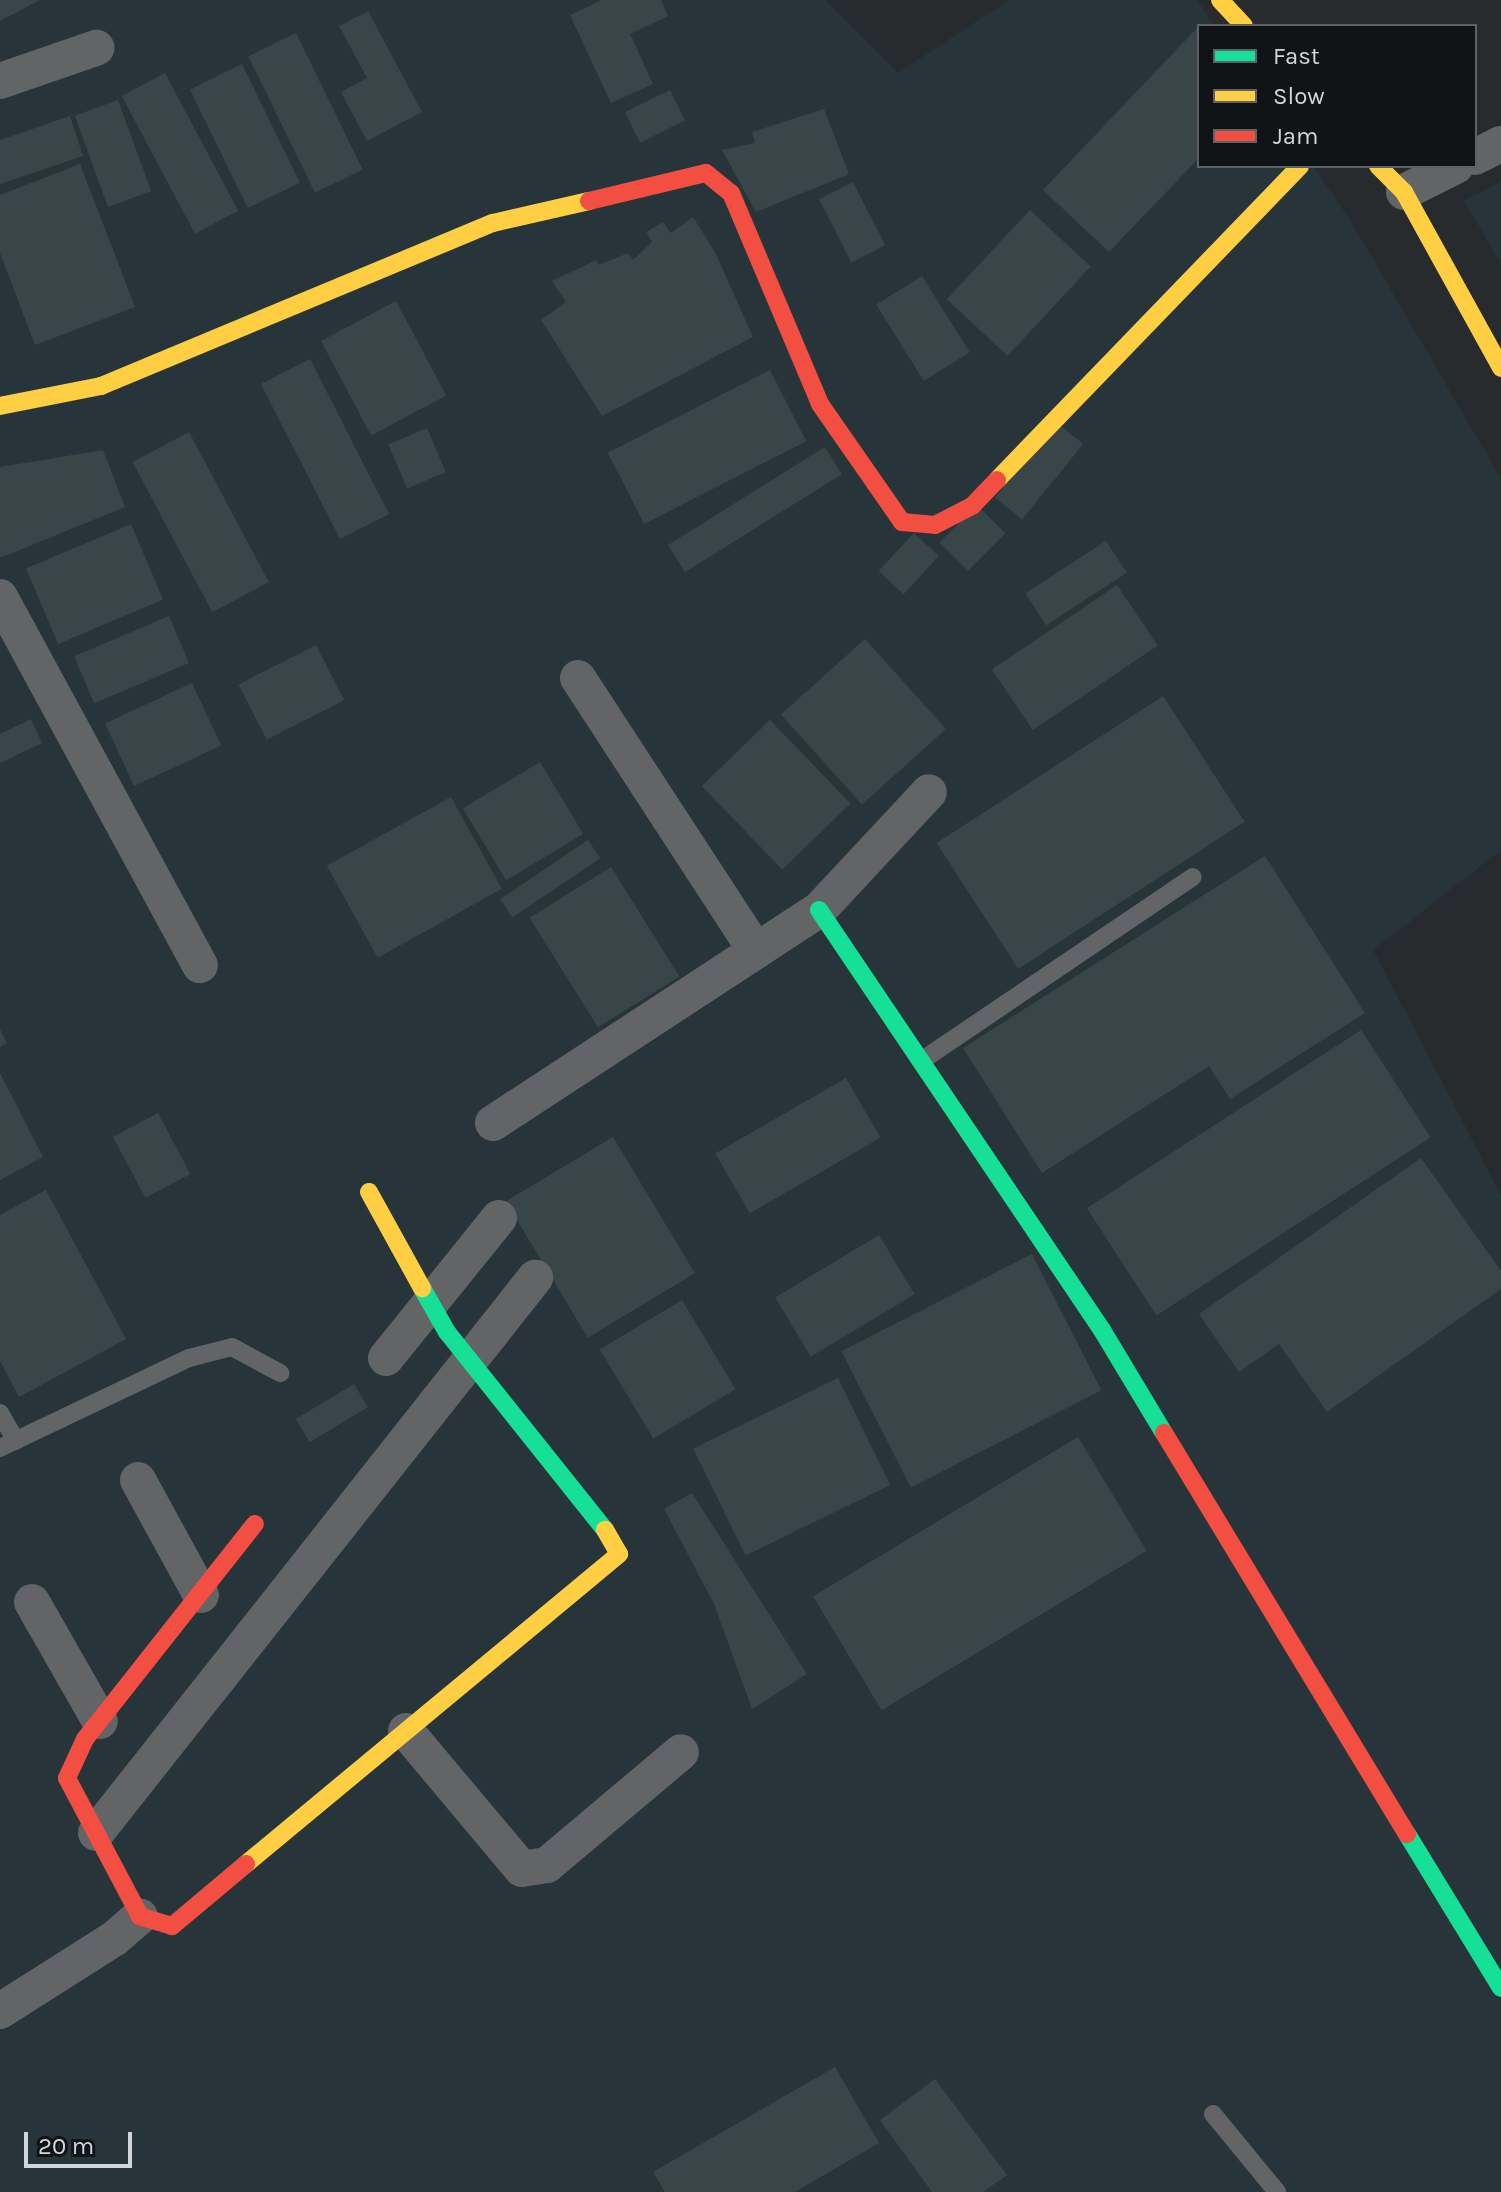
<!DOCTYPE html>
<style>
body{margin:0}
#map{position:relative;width:1501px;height:2192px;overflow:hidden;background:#282b2d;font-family:Karla,sans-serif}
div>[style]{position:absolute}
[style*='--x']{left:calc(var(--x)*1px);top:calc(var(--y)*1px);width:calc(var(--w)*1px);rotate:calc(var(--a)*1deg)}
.built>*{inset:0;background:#27353a}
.building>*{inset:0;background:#384648;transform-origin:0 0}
.lane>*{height:18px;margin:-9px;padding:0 9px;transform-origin:9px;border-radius:9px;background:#636465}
.street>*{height:36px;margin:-18px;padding:0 18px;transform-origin:18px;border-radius:18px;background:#636465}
.fast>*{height:18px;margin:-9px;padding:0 9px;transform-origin:9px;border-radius:9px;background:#16e098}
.slow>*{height:18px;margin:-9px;padding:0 9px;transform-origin:9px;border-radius:9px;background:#ffcf43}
.jam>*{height:18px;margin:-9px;padding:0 9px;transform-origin:9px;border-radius:9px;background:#f24e42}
span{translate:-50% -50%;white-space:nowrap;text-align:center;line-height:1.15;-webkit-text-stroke:6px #111416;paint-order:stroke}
.legend{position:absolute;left:1197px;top:24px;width:280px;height:144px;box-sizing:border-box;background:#111416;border:2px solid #5e6264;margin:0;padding:10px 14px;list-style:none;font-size:24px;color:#d2d6d9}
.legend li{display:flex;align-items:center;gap:16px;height:40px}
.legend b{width:40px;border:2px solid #5e6264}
.scale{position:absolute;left:24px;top:2132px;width:108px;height:36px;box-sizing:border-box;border:4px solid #d2d6d9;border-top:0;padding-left:10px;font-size:24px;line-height:28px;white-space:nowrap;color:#d2d6d9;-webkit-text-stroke:6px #111416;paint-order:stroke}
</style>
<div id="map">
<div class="built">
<div style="clip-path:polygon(0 0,825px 0,898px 73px,1009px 0,1197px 0,1215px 26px,1199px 26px,1199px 166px,1313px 166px,1350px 220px,1501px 479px,1501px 850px,1373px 950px,1501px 1195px,1501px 2192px,0 2192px)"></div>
<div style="clip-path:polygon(1501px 182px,1501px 263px,1464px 201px)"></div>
</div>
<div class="building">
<div style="clip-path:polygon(0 0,40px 0,0 21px)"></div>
<div style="clip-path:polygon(602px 0,661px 0,668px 16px,630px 34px,653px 84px,611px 103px,570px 15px)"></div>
<div style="clip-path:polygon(368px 11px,422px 112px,367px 141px,341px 92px,367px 78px,339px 26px)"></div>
<div style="clip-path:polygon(1199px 26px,1199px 158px,1109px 252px,1043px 190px)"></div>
<div style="left:296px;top:33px;width:152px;height:53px;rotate:64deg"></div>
<div style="left:242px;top:64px;width:132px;height:58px;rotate:64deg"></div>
<div style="left:165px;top:73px;width:156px;height:49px;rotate:62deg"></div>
<div style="left:670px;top:90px;width:34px;height:50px;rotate:64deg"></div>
<div style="left:118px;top:100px;width:97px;height:46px;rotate:70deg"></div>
<div style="clip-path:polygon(824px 109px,849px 174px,756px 212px,722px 150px,755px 143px,752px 132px)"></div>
<div style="clip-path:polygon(70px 116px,83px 156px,0 184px,0 140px)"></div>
<div style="clip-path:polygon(80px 164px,135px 307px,35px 345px,0 253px,0 195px)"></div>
<div style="left:853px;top:182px;width:71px;height:38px;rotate:63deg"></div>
<div style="left:1030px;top:210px;width:83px;height:122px;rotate:43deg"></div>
<div style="clip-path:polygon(693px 217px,715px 252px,753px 337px,602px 416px,541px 320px,566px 302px,552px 281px,596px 260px,599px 265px,628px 253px,633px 260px,652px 242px,646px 232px,663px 222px,671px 233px)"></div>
<div style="left:922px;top:276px;width:90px;height:54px;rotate:58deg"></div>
<div style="left:396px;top:301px;width:107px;height:85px;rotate:62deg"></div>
<div style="left:310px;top:359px;width:174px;height:55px;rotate:63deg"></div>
<div style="left:770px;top:370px;width:80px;height:182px;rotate:63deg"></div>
<div style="left:1056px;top:422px;width:35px;height:97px;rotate:39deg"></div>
<div style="left:427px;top:428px;width:48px;height:42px;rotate:67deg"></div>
<div style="left:189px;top:432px;width:170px;height:64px;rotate:62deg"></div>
<div style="left:825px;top:447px;width:32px;height:185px;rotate:58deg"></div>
<div style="clip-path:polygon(103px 450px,125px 507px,0 558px,0 467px)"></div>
<div style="left:977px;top:505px;width:40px;height:53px;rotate:45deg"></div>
<div style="left:131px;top:524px;width:82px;height:114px;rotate:67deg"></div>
<div style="left:914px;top:533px;width:34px;height:52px;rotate:43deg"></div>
<div style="left:1106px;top:541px;width:38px;height:96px;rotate:57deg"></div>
<div style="left:1117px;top:585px;width:73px;height:151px;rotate:56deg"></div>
<div style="left:169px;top:616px;width:51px;height:103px;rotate:67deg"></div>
<div style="left:865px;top:639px;width:121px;height:113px;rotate:48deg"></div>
<div style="left:316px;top:645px;width:62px;height:87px;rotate:63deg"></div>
<div style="left:192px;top:683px;width:69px;height:96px;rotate:65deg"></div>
<div style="left:1163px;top:696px;width:150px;height:270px;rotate:57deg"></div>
<div style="clip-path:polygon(31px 719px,42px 743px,0 763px,0 734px)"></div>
<div style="left:770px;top:720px;width:116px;height:95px;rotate:46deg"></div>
<div style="left:540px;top:762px;width:84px;height:90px;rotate:59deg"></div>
<div style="left:451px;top:797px;width:105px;height:142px;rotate:61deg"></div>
<div style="left:588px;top:840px;width:22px;height:106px;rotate:56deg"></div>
<div style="clip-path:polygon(1265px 856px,1365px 1013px,1230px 1099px,1209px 1066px,1042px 1173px,963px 1048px)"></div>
<div style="left:611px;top:867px;width:129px;height:96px;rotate:58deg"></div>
<div style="clip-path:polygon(0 1029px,7px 1043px,0 1047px)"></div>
<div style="left:1361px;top:1030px;width:128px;height:327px;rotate:57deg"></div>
<div style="clip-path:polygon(0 1073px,43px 1157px,0 1180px)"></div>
<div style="left:846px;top:1078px;width:69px;height:151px;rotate:60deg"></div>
<div style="left:158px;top:1113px;width:69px;height:51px;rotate:62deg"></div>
<div style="left:613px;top:1137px;width:159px;height:125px;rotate:59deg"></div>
<div style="clip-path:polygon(1421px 1158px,1501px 1271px,1501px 1289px,1327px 1412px,1279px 1344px,1239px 1372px,1199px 1314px)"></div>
<div style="clip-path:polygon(46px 1190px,126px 1339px,19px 1397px,0 1361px,0 1215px)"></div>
<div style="left:879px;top:1235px;width:69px;height:121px;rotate:59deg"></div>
<div style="left:1032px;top:1254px;width:153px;height:214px;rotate:63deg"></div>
<div style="left:682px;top:1300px;width:104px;height:96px;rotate:59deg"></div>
<div style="left:838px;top:1378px;width:119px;height:161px;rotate:64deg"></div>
<div style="left:354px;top:1384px;width:27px;height:68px;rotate:59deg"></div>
<div style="left:1078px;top:1437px;width:133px;height:309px;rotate:59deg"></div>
<div style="clip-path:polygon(692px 1493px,807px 1674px,752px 1709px,714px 1604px,664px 1509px)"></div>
<div style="clip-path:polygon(835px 2067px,879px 2143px,795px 2192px,665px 2192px,653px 2172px)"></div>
<div style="clip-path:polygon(935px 2079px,1007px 2175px,983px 2192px,932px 2192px,880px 2120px)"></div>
</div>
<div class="lane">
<div style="--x:921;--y:1061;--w:328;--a:-34.1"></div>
<div style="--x:0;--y:1413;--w:32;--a:60"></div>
<div style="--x:0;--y:1448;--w:209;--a:-25.5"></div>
<div style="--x:189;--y:1358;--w:44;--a:-14.3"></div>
<div style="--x:232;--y:1347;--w:55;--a:28.4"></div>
<div style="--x:1213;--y:2114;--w:101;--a:50.6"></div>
</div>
<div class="street">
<div style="--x:0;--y:81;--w:102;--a:-19"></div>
<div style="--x:1475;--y:157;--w:29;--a:-27"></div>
<div style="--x:1404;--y:192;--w:58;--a:-26.6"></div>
<div style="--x:0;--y:597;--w:419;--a:61.5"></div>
<div style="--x:578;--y:678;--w:326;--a:56.9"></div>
<div style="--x:493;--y:1123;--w:389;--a:-33.2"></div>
<div style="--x:819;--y:910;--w:161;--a:-47"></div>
<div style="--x:386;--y:1358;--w:180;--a:-51.1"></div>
<div style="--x:138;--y:1480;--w:131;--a:61.3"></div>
<div style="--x:32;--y:1602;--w:137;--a:60.3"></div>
<div style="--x:406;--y:1731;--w:180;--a:50"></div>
<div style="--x:522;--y:1869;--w:25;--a:-9"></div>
<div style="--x:547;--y:1865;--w:175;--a:-40.1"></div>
<div style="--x:96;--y:1833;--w:708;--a:-51.66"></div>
<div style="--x:0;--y:2011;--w:136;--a:-32.4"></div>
<div style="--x:115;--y:1938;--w:33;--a:-41"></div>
</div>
<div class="fast">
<div style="--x:819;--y:910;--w:506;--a:56.03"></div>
<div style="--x:1102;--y:1330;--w:120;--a:59"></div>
<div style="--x:422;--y:1288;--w:51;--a:60.4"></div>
<div style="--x:447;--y:1332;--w:253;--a:51.4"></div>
<div style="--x:1407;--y:1834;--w:180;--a:58.6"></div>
</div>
<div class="slow">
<div style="--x:1220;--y:0;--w:35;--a:47"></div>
<div style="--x:1378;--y:166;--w:37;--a:45"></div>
<div style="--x:1404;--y:192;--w:201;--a:61.1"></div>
<div style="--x:0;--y:406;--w:103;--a:-11.2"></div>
<div style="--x:101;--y:386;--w:425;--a:-22.6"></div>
<div style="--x:493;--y:223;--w:98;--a:-12.9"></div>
<div style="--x:997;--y:480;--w:436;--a:-46"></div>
<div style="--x:369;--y:1192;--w:110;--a:61.1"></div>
<div style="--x:246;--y:1864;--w:485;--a:-39.7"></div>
<div style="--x:619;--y:1554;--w:28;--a:-120"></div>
</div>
<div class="jam">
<div style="--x:589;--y:201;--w:120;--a:-13.5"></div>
<div style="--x:706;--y:173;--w:32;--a:39"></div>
<div style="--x:731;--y:193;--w:229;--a:67.1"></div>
<div style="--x:820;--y:404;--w:144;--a:55.2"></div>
<div style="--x:902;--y:522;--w:33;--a:5"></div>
<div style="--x:935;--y:525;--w:42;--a:-27.2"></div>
<div style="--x:972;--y:506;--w:36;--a:-46"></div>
<div style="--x:1164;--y:1433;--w:469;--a:58.8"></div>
<div style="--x:246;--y:1864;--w:97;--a:140"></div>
<div style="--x:172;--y:1926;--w:34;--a:-163"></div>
<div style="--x:140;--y:1916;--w:156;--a:-117.9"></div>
<div style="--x:67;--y:1778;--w:43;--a:-65.2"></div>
<div style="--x:85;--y:1739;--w:274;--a:-51.7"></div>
</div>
<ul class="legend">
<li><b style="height:10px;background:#16e098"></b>Fast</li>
<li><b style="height:10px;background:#ffcf43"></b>Slow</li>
<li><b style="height:10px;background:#f24e42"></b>Jam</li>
</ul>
<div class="scale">20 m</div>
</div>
